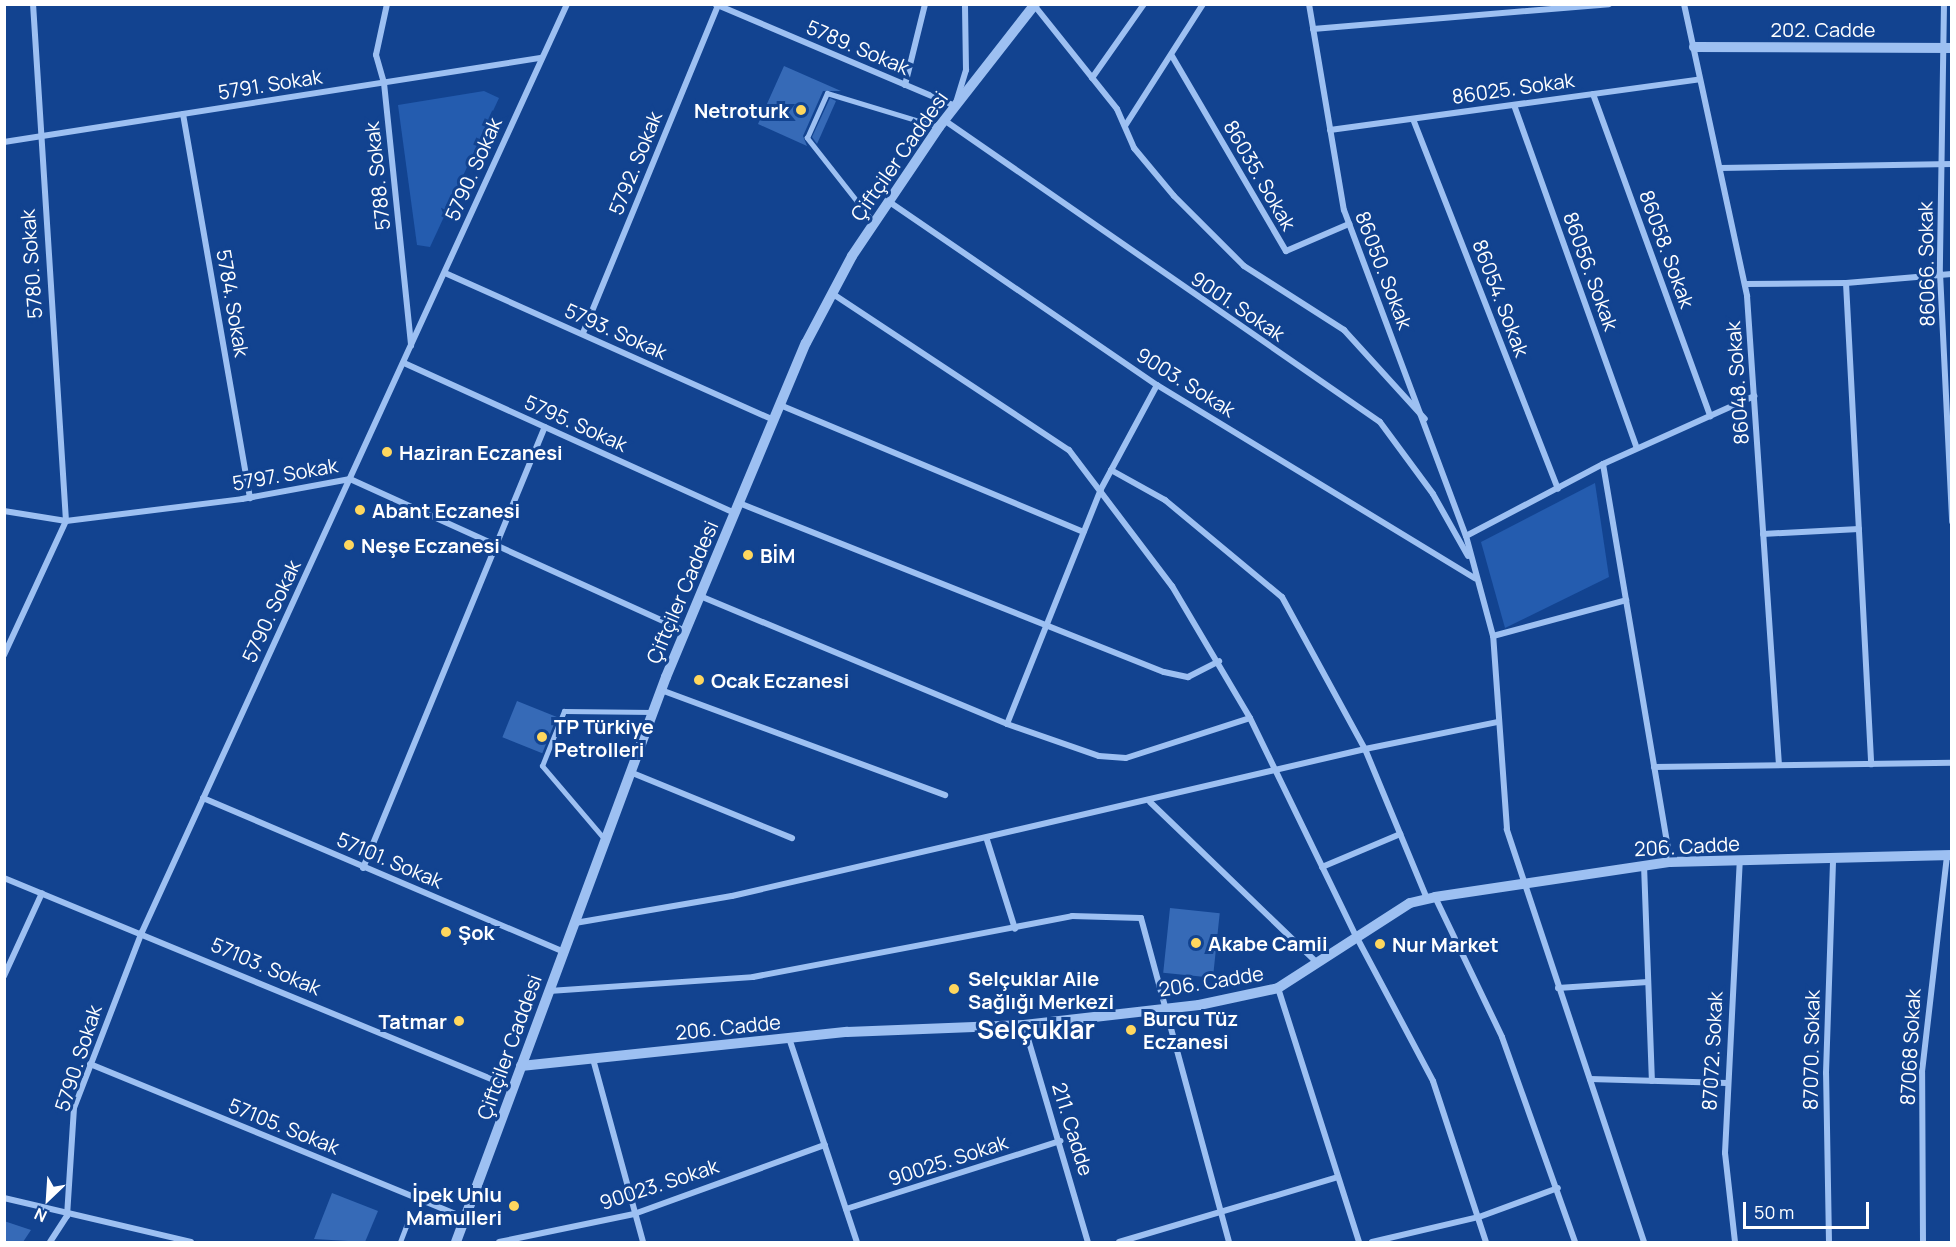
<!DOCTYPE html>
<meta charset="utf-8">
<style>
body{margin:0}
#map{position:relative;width:1956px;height:1247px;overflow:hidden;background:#124390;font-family:Manrope,sans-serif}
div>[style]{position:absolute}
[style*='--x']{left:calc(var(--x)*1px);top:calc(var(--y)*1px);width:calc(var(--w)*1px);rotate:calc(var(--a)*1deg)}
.green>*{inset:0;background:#245caf}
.building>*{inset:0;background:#366ab7;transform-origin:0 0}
.service>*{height:4.5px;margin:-2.25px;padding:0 2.25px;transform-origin:2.25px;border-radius:2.25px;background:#9dc0f2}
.minor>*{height:6px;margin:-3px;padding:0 3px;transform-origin:3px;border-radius:3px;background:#9dc0f2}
.tertiary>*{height:10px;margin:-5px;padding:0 5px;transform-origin:5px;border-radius:5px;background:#9dc0f2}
.dots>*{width:16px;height:16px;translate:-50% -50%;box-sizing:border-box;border:3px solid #124390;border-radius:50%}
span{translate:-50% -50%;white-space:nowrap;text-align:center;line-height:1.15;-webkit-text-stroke:6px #124390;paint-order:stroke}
.street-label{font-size:20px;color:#fff}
.poi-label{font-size:20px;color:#fff;font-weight:700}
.right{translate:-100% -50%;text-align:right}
.left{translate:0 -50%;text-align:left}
.district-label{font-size:26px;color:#fff;font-weight:700}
.frame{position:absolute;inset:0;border:6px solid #fff;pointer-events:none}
.north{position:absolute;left:18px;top:1169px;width:60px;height:60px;-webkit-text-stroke:4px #124390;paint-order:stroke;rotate:205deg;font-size:16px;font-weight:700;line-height:24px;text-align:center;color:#fff}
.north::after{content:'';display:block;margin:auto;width:21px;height:27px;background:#fff;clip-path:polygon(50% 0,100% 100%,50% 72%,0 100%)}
.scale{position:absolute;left:1743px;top:1202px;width:126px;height:27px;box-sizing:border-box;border:3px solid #fff;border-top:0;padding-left:8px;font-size:18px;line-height:21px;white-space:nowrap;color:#fff;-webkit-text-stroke:4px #124390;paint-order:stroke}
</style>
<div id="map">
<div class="green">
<div style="clip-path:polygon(484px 91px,499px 98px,430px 247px,417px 245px,398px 105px)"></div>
<div style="clip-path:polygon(1595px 483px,1609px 577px,1505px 628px,1481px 542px)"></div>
</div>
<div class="building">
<div style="clip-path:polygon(784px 66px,841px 91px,823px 91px,803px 136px,807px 146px,758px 124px)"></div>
<div style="clip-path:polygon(830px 98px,836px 101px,817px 144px,812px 137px)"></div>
<div style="left:517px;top:701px;width:43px;height:39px;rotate:22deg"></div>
<div style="left:1170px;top:908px;width:50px;height:65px;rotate:6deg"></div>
<div style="clip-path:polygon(332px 1193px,378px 1211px,365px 1242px,314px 1239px)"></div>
<div style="clip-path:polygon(4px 1221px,31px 1230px,23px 1242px,4px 1242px)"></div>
</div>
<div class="service">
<div style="--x:873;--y:222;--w:107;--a:-128.2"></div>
<div style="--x:807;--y:138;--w:49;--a:-66"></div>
<div style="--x:827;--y:93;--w:117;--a:16.9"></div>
<div style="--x:605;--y:840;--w:97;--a:-130.4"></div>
<div style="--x:542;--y:766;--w:59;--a:-68.2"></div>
<div style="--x:564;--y:711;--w:89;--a:0.6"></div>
<div style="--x:400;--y:1242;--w:28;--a:-69"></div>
<div style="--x:410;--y:1216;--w:52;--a:2.2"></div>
</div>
<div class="minor">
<div style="--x:387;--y:4;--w:52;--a:102.2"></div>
<div style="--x:376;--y:55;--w:29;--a:74"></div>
<div style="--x:384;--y:83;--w:264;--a:84.1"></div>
<div style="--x:715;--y:4;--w:261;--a:23"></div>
<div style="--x:955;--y:106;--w:38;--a:-73"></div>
<div style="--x:966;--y:70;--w:66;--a:-90.9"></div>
<div style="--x:1309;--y:4;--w:209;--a:80.4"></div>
<div style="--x:1344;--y:210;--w:348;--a:69.5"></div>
<div style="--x:1684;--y:4;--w:299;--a:77.8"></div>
<div style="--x:1747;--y:296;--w:470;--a:86.1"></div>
<div style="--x:1944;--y:4;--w:269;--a:90.9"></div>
<div style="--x:1940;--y:273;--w:249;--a:87.2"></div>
<div style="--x:1034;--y:5;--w:133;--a:51.4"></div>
<div style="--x:1117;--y:109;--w:43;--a:66.4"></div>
<div style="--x:1134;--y:148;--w:62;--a:50.2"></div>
<div style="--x:1174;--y:196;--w:99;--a:45"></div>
<div style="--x:1244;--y:266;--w:119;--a:32.6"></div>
<div style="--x:1344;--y:330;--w:120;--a:47.7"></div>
<div style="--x:1313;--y:29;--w:297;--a:-4.8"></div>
<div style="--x:1172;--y:56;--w:226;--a:59.7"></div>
<div style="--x:1286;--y:251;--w:69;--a:-23.2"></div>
<div style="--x:1092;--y:78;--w:90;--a:-54.9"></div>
<div style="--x:905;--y:85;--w:83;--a:-76.1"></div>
<div style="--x:1593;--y:94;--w:343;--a:70"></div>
<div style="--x:1514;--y:105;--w:364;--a:70.3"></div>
<div style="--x:183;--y:114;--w:390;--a:80.1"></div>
<div style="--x:1413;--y:119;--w:397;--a:68.6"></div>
<div style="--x:944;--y:120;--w:530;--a:34.71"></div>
<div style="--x:1380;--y:422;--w:89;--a:53.6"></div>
<div style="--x:1433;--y:494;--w:71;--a:60.6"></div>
<div style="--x:1125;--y:126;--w:145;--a:-57.4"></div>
<div style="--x:1330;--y:130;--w:373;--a:-7.8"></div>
<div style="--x:4;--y:142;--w:543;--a:-8.91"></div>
<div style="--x:1720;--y:168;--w:232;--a:-1"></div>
<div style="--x:888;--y:201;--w:326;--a:34.4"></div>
<div style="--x:1157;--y:385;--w:372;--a:31.3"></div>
<div style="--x:445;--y:273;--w:359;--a:24.1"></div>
<div style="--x:1846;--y:283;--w:482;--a:87"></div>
<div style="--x:1745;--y:284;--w:101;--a:-0.6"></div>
<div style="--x:1846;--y:283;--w:106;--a:-4.9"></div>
<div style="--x:833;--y:294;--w:283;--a:33.5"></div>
<div style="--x:1069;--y:450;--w:171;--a:52.9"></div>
<div style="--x:1172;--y:586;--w:153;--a:59.4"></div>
<div style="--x:1250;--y:718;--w:242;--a:64.1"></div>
<div style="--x:1356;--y:936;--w:164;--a:62"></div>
<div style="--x:1433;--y:1081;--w:169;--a:71.8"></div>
<div style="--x:583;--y:333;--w:354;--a:-67.6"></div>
<div style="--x:404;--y:363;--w:363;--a:24.4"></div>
<div style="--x:780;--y:405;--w:329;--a:22.7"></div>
<div style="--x:1603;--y:464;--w:404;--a:80.4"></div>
<div style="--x:1111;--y:470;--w:62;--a:29.1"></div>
<div style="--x:1165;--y:500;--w:152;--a:39.7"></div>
<div style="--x:1282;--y:597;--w:173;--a:61.4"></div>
<div style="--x:1365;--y:749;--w:162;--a:67.5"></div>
<div style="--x:739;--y:503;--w:457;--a:21.7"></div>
<div style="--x:1164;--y:672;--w:25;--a:12"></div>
<div style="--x:1188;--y:677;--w:35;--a:-27"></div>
<div style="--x:4;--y:511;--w:63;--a:9.2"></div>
<div style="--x:66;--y:521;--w:177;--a:-7.1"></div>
<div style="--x:242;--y:499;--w:110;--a:-10.5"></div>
<div style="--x:350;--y:479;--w:368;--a:24.4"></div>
<div style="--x:1763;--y:534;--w:96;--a:-3"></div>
<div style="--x:700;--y:596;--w:333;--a:22.6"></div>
<div style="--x:1007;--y:724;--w:97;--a:19.2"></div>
<div style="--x:1099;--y:756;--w:27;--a:4"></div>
<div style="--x:1126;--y:758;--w:130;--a:-17.9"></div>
<div style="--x:1493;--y:636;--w:138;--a:-15.1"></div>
<div style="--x:4;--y:655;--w:148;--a:-65.2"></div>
<div style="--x:66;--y:521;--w:518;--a:-93.65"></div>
<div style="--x:661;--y:690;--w:303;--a:20.3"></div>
<div style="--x:1007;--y:724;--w:253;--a:-68.2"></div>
<div style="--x:1101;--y:489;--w:118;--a:-61.7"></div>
<div style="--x:1654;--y:767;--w:298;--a:-0.8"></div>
<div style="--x:630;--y:772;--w:175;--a:22.2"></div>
<div style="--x:203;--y:798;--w:392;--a:23.1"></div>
<div style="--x:1150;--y:802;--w:231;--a:43.9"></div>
<div style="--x:987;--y:840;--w:93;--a:72.5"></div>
<div style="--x:1644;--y:865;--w:216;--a:87.9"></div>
<div style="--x:1322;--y:867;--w:85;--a:-22.9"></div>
<div style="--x:363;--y:868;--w:477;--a:-67.6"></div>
<div style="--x:4;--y:878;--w:551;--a:22.42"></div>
<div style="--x:1435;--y:897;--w:155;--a:64.4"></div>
<div style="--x:1502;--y:1037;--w:218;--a:70.4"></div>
<div style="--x:575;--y:923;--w:159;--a:-9.8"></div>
<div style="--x:732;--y:896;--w:650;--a:-13.07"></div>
<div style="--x:1365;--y:749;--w:136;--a:-11.5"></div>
<div style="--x:4;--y:976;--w:91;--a:-65.4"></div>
<div style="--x:1278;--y:988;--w:267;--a:72.3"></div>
<div style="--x:1558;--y:988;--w:90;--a:-3.8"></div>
<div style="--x:549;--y:991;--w:204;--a:-3.9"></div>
<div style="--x:753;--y:977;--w:325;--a:-10.8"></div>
<div style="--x:1072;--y:916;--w:69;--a:1.7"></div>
<div style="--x:1141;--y:918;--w:336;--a:74.8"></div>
<div style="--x:1024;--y:1025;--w:226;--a:73.6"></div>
<div style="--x:789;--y:1038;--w:215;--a:71.6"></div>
<div style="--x:593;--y:1059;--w:190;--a:74.7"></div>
<div style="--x:90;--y:1064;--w:405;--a:22.3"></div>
<div style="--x:1590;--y:1079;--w:137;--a:1.7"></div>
<div style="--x:4;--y:1198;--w:192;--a:13.2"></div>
<div style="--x:846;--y:1209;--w:225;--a:-17.6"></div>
<div style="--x:50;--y:1242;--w:31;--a:-57"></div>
<div style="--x:67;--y:1216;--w:108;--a:-86.3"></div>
<div style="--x:74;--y:1108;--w:189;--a:-68.9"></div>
<div style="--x:142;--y:932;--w:1021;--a:-65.39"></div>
<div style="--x:499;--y:1242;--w:138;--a:-11.7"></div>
<div style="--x:634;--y:1214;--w:203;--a:-19.9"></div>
<div style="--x:1119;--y:1242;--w:228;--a:-16.5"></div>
<div style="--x:1372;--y:1242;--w:110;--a:-13.2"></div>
<div style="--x:1479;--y:1217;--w:84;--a:-20.2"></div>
<div style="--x:1644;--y:1242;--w:435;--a:-108.4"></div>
<div style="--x:1507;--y:829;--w:194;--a:-94.1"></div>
<div style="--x:1493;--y:636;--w:104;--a:-105.1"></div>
<div style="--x:1466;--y:536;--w:155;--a:-27.7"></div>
<div style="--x:1603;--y:464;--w:166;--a:-24.2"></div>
<div style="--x:1735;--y:1242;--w:90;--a:-96.4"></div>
<div style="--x:1725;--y:1153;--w:292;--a:-87.1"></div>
<div style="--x:1829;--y:1242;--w:169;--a:-91"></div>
<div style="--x:1826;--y:1073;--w:214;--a:-88.1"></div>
<div style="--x:1923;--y:1242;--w:170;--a:-90.3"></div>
<div style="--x:1922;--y:1072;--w:218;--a:-83.4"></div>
</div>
<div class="tertiary">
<div style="--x:1694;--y:47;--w:258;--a:0.2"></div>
<div style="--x:521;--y:1066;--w:328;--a:-6"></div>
<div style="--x:847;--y:1032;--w:177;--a:-2.3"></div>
<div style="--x:1024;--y:1025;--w:176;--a:-6.5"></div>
<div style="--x:1199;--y:1005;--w:81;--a:-12.1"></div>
<div style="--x:1278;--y:988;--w:157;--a:-32.8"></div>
<div style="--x:1410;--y:903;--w:26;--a:-13"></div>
<div style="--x:1435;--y:897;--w:238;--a:-8.5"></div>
<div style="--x:1670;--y:862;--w:282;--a:-1.4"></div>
<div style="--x:456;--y:1242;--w:603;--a:-69.61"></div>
<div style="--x:666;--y:677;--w:362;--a:-67.3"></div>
<div style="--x:806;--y:343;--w:98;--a:-62.1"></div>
<div style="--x:852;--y:256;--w:156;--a:-56"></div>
<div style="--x:939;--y:127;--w:156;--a:-52"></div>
</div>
<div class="dots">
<div style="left:801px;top:110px;background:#ffd75e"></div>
<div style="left:387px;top:452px;background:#ffd75e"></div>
<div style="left:360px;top:510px;background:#ffd75e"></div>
<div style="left:349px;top:545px;background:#ffd75e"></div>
<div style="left:748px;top:555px;background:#ffd75e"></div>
<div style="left:699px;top:680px;background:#ffd75e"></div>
<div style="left:542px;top:737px;background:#ffd75e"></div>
<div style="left:446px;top:932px;background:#ffd75e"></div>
<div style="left:1196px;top:943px;background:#ffd75e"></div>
<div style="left:1380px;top:944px;background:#ffd75e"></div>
<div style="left:954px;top:989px;background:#ffd75e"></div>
<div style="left:459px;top:1021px;background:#ffd75e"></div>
<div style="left:1131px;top:1030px;background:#ffd75e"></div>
<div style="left:514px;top:1206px;background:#ffd75e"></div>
</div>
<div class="street-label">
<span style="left:1823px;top:29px">202. Cadde</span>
<span style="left:858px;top:47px;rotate:23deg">5789. Sokak</span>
<span style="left:270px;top:84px;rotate:-9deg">5791. Sokak</span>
<span style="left:1513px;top:88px;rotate:-8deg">86025. Sokak</span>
<span style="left:899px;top:156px;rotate:-55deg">Çiftçiler Caddesi</span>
<span style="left:635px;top:163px;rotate:-68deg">5792. Sokak</span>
<span style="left:473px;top:169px;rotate:-66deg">5790. Sokak</span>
<span style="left:1260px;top:175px;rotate:60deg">86035. Sokak</span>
<span style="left:377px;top:176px;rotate:-96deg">5788. Sokak</span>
<span style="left:1667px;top:249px;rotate:70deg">86058. Sokak</span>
<span style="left:31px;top:264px;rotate:-94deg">5780. Sokak</span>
<span style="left:1926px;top:264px;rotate:-91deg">86066. Sokak</span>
<span style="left:1384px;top:270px;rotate:69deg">86050. Sokak</span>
<span style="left:1591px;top:271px;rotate:70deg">86056. Sokak</span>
<span style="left:1501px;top:298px;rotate:69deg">86054. Sokak</span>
<span style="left:233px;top:303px;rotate:80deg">5784. Sokak</span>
<span style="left:1238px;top:306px;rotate:34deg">9001. Sokak</span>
<span style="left:616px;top:331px;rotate:24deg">5793. Sokak</span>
<span style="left:1186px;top:382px;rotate:32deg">9003. Sokak</span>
<span style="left:1737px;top:383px;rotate:-94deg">86048. Sokak</span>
<span style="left:576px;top:423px;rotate:24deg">5795. Sokak</span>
<span style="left:285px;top:474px;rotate:-10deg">5797. Sokak</span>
<span style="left:682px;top:592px;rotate:-67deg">Çiftçiler Caddesi</span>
<span style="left:271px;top:611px;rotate:-65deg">5790. Sokak</span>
<span style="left:1687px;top:846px;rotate:-3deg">206. Cadde</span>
<span style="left:390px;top:860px;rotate:23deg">57101. Sokak</span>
<span style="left:266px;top:966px;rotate:23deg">57103. Sokak</span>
<span style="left:1211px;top:981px;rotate:-9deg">206. Cadde</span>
<span style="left:728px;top:1027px;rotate:-6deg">206. Cadde</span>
<span style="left:509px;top:1047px;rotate:-70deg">Çiftçiler Caddesi</span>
<span style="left:1910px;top:1047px;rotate:-87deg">87068 Sokak</span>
<span style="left:1811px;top:1050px;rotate:-89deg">87070. Sokak</span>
<span style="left:1712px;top:1051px;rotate:-87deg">87072. Sokak</span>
<span style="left:78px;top:1058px;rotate:-72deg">5790. Sokak</span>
<span style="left:284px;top:1126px;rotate:22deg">57105. Sokak</span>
<span style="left:1073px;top:1129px;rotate:73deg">211. Cadde</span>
<span style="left:948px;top:1160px;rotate:-18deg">90025. Sokak</span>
<span style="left:659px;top:1184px;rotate:-18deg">90023. Sokak</span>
</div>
<div class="poi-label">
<span class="right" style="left:789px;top:110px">Netroturk</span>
<span class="left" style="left:399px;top:452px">Haziran Eczanesi</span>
<span class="left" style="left:372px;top:510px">Abant Eczanesi</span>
<span class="left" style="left:361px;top:545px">Neşe Eczanesi</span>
<span class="left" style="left:760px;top:555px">BİM</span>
<span class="left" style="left:711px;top:680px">Ocak Eczanesi</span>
<span class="left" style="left:554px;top:738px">TP Türkiye<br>Petrolleri</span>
<span class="left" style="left:458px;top:932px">Şok</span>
<span class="left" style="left:1208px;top:943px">Akabe Camii</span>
<span class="left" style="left:1392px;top:944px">Nur Market</span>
<span class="left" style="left:968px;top:990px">Selçuklar Aile<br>Sağlığı Merkezi</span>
<span class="left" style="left:1143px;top:1030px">Burcu Tüz<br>Eczanesi</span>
<span class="right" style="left:447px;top:1021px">Tatmar</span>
<span class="right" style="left:502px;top:1206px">İpek Unlu<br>Mamulleri</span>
</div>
<div class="district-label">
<span style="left:1036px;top:1030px">Selçuklar</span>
</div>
<div class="frame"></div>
<div class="north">N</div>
<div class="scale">50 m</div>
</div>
